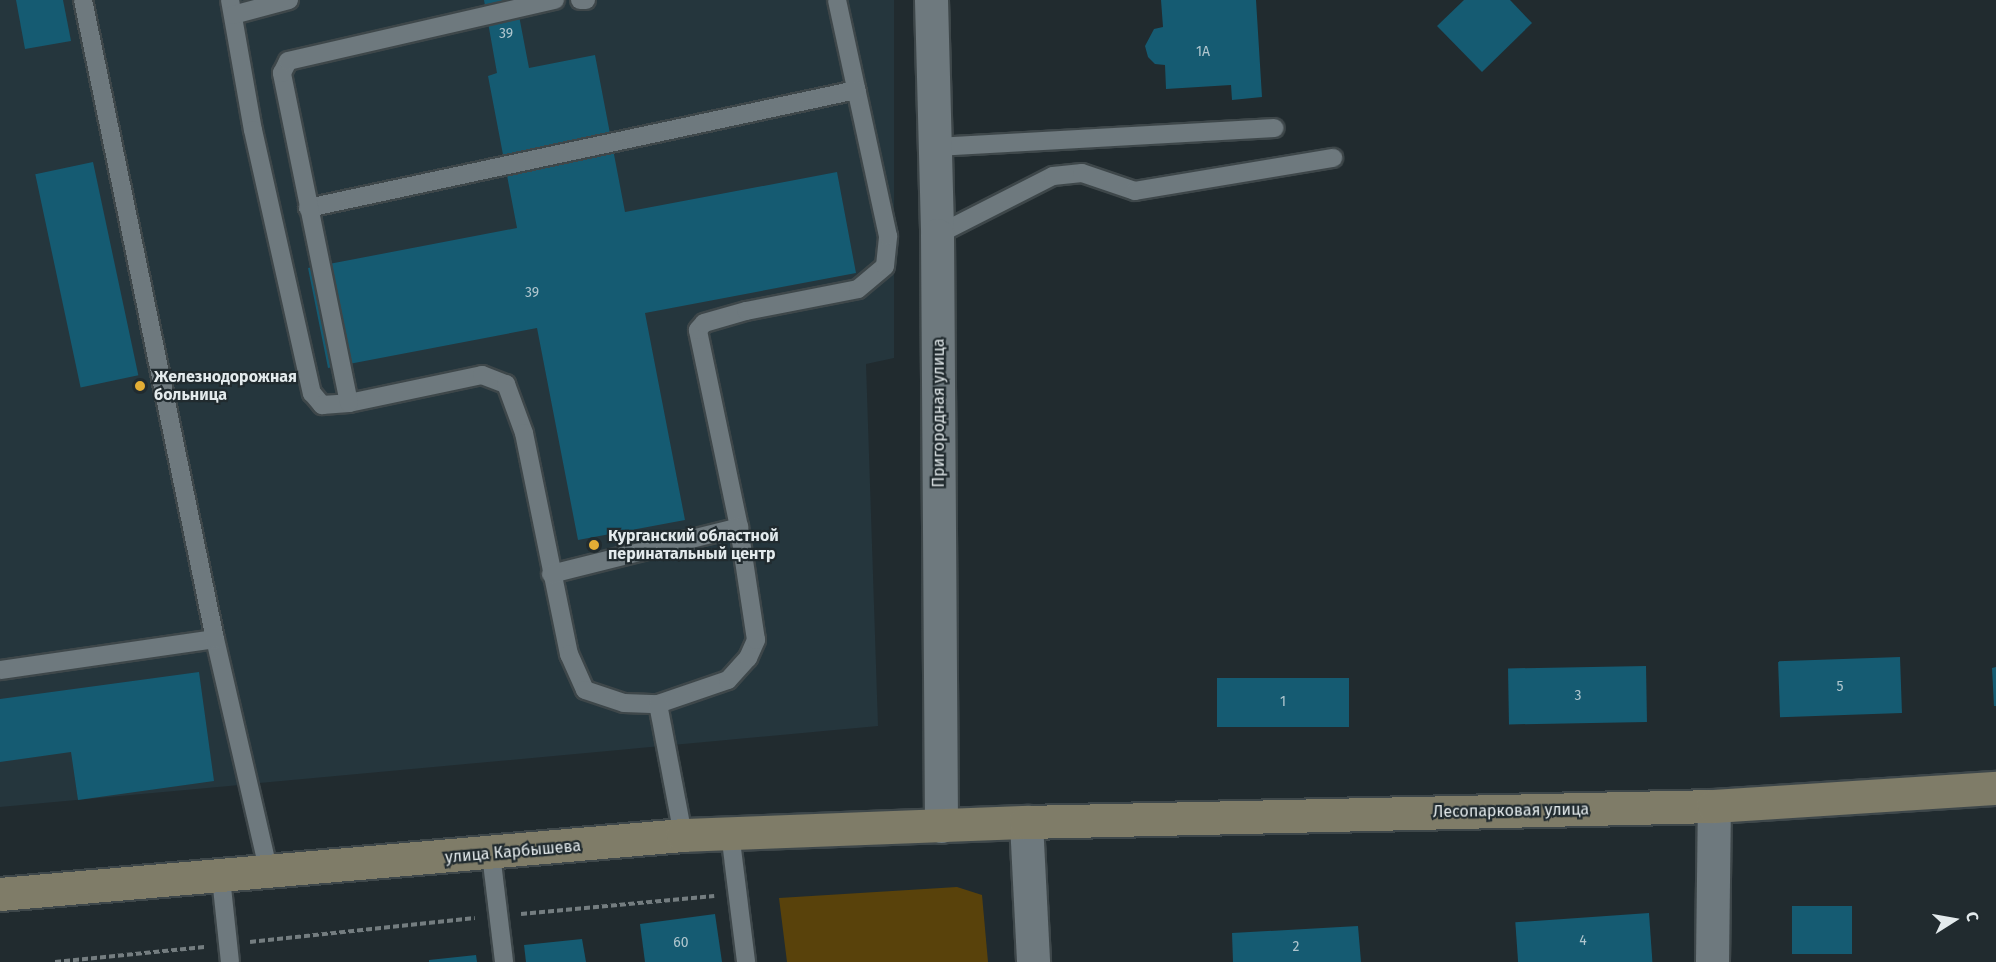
<!DOCTYPE html>
<meta charset="utf-8">
<style>
body{margin:0}
#map{position:relative;width:1996px;height:962px;overflow:hidden;background:#212b2f;font-family:"Fira Sans",sans-serif}
div>[style]{position:absolute}
[style*='--x']{left:calc(var(--x)*1px);top:calc(var(--y)*1px);width:calc(var(--w)*1px);rotate:calc(var(--a)*1deg)}
.built>*{inset:0;background:#25363d}
.green>*{inset:0;background:#59420b}
.building>*{inset:0;background:#155b72;transform-origin:0 0}
.path>*{height:4px;margin-top:-2px;transform-origin:0;background:repeating-linear-gradient(90deg,#747d80 0 6px,transparent 0 9px)}
.roads{filter:drop-shadow(2px 0 #3e474a) drop-shadow(-2px 0 #3e474a) drop-shadow(0 2px #3e474a) drop-shadow(0 -2px #3e474a)}
.lane>*{height:18px;margin:-9px;padding:0 9px;transform-origin:9px;border-radius:9px;background:#6e797e}
.street>*{height:33px;margin:-16.5px;padding:0 16.5px;transform-origin:16.5px;border-radius:16.5px;background:#6e797e}
.secondary>*{height:33px;margin:-16.5px;padding:0 16.5px;transform-origin:16.5px;border-radius:16.5px;background:#7f7c68}
.dots>*{width:16px;height:16px;translate:-50% -50%;box-sizing:border-box;border:3px solid #212b2f;border-radius:50%}
span{translate:-50% -50%;white-space:nowrap;text-align:center;line-height:1.15;-webkit-text-stroke:4.5px #212b2f;paint-order:stroke}
.number-label{font-size:14px;color:#b0c6ce}
.number-label span{-webkit-text-stroke-width:0}
.poi-label{font-size:16px;color:#e3eaec;font-weight:700}
.left{translate:0 -50%;text-align:left}
.street-label{font-size:16px;color:#e3eaec}
.north{position:absolute;left:1924px;top:890px;width:60px;height:60px;-webkit-text-stroke:4px #212b2f;paint-order:stroke;rotate:79deg;font-size:16px;font-weight:700;line-height:24px;text-align:center;color:#e3eaec}
.north::after{content:'';display:block;margin:auto;width:21px;height:27px;background:#e3eaec;clip-path:polygon(50% 0,100% 100%,50% 72%,0 100%)}
</style>
<div id="map">
<div class="built">
<div style="clip-path:polygon(0 0,894px 0,894px 358px,866px 364px,878px 726px,0 807px)"></div>
</div>
<div class="green">
<div style="clip-path:polygon(957px 887px,982px 895px,988px 962px,787px 962px,779px 898px)"></div>
</div>
<div class="building">
<div style="clip-path:polygon(16px 0,63px 0,71px 41px,25px 49px)"></div>
<div style="clip-path:polygon(484px 0,516px 0,529px 68px,595px 55px,625px 212px,837px 172px,856px 273px,645px 313px,685px 520px,578px 540px,537px 328px,328px 368px,308px 268px,517px 228px,488px 76px,497px 73px)"></div>
<div style="clip-path:polygon(1161px 0,1256px 0,1262px 97px,1232px 100px,1231px 85px,1166px 89px,1165px 65px,1155px 64px,1148px 57px,1145px 46px,1154px 29px,1163px 27px)"></div>
<div style="clip-path:polygon(1464px 0,1510px 0,1532px 23px,1482px 72px,1437px 26px)"></div>
<div style="left:93px;top:162px;width:218px;height:59px;rotate:78deg"></div>
<div style="left:1900px;top:657px;width:56px;height:122px;rotate:88deg"></div>
<div style="left:1646px;top:666px;width:56px;height:138px;rotate:89deg"></div>
<div style="clip-path:polygon(1996px 667px,1996px 706px,1994px 706px,1992px 668px)"></div>
<div style="clip-path:polygon(199px 672px,214px 781px,78px 800px,71px 752px,0 762px,0 699px)"></div>
<div style="left:1217px;top:678px;width:132px;height:49px"></div>
<div style="left:1852px;top:906px;width:48px;height:60px;rotate:90deg"></div>
<div style="left:1649px;top:913px;width:49px;height:134px;rotate:86deg"></div>
<div style="clip-path:polygon(715px 914px,722px 962px,645px 962px,640px 924px)"></div>
<div style="clip-path:polygon(1358px 926px,1361px 962px,1233px 962px,1232px 933px)"></div>
<div style="clip-path:polygon(582px 939px,586px 962px,526px 962px,524px 945px)"></div>
<div style="clip-path:polygon(476px 955px,477px 962px,429px 962px,429px 960px)"></div>
</div>
<div class="path">
<div style="--x:521;--y:914;--w:194;--a:-5.3"></div>
<div style="--x:250;--y:942;--w:226;--a:-6.1"></div>
<div style="--x:55;--y:962;--w:150;--a:-5.7"></div>
</div>
<div class="roads">
<div class="lane">
<div style="--x:230;--y:0;--w:132;--a:80"></div>
<div style="--x:253;--y:130;--w:270;--a:77.4"></div>
<div style="--x:312;--y:393;--w:16;--a:50"></div>
<div style="--x:322;--y:405;--w:27;--a:-4"></div>
<div style="--x:349;--y:403;--w:136;--a:-11.9"></div>
<div style="--x:482;--y:375;--w:26;--a:21"></div>
<div style="--x:506;--y:384;--w:52;--a:69.8"></div>
<div style="--x:524;--y:433;--w:226;--a:78.5"></div>
<div style="--x:569;--y:654;--w:39;--a:66"></div>
<div style="--x:585;--y:690;--w:41;--a:18.4"></div>
<div style="--x:624;--y:703;--w:34;--a:2"></div>
<div style="--x:658;--y:704;--w:74;--a:-18.9"></div>
<div style="--x:728;--y:680;--w:30;--a:-48"></div>
<div style="--x:748;--y:658;--w:20;--a:-66"></div>
<div style="--x:756;--y:640;--w:114;--a:-98.6"></div>
<div style="--x:739;--y:527;--w:201;--a:-101.8"></div>
<div style="--x:698;--y:330;--w:9;--a:-49"></div>
<div style="--x:704;--y:323;--w:44;--a:-15.9"></div>
<div style="--x:746;--y:311;--w:114;--a:-11.1"></div>
<div style="--x:858;--y:289;--w:35;--a:-40"></div>
<div style="--x:885;--y:266;--w:30;--a:-84"></div>
<div style="--x:888;--y:236;--w:241;--a:-102.2"></div>
<div style="--x:580;--y:0;--w:6;--a:0"></div>
<div style="--x:233;--y:15;--w:58;--a:-15"></div>
<div style="--x:936;--y:147;--w:339;--a:-3.2"></div>
<div style="--x:308;--y:208;--w:561;--a:-12.15"></div>
<div style="--x:937;--y:235;--w:130;--a:-27"></div>
<div style="--x:1053;--y:176;--w:29;--a:-6"></div>
<div style="--x:1082;--y:173;--w:56;--a:18.8"></div>
<div style="--x:1135;--y:191;--w:201;--a:-9.5"></div>
<div style="--x:349;--y:403;--w:337;--a:-101.5"></div>
<div style="--x:282;--y:73;--w:13;--a:-63"></div>
<div style="--x:288;--y:61;--w:274;--a:-12.9"></div>
<div style="--x:551;--y:574;--w:194;--a:-14"></div>
<div style="--x:215;--y:639;--w:240;--a:77"></div>
<div style="--x:0;--y:670;--w:217;--a:-8.2"></div>
<div style="--x:215;--y:639;--w:652;--a:-101.67"></div>
<div style="--x:658;--y:704;--w:133;--a:79.2"></div>
<div style="--x:730;--y:833;--w:130;--a:82.9"></div>
<div style="--x:491;--y:854;--w:109;--a:83.1"></div>
<div style="--x:221;--y:878;--w:84;--a:83.9"></div>
</div>
<div class="street">
<div style="--x:931;--y:0;--w:235;--a:88.5"></div>
<div style="--x:937;--y:235;--w:591;--a:89.61"></div>
<div style="--x:1026;--y:822;--w:140;--a:87.1"></div>
<div style="--x:1712;--y:962;--w:156;--a:-89.3"></div>
</div>
<div class="secondary">
<div style="--x:0;--y:894;--w:686;--a:-4.94"></div>
<div style="--x:683;--y:835;--w:343;--a:-2.2"></div>
<div style="--x:1026;--y:822;--w:688;--a:-1.33"></div>
<div style="--x:1714;--y:806;--w:283;--a:-3.7"></div>
</div>
</div>
<div class="dots">
<div style="left:140px;top:386px;background:#e3ae35"></div>
<div style="left:594px;top:545px;background:#e3ae35"></div>
</div>
<div class="number-label">
<span style="left:506px;top:34px">39</span>
<span style="left:1203px;top:52px">1А</span>
<span style="left:532px;top:293px">39</span>
<span style="left:1840px;top:687px">5</span>
<span style="left:1578px;top:696px">3</span>
<span style="left:1283px;top:702px">1</span>
<span style="left:1583px;top:941px">4</span>
<span style="left:681px;top:943px">60</span>
<span style="left:1296px;top:947px">2</span>
</div>
<div class="poi-label">
<span class="left" style="left:154px;top:386px">Железнодорожная<br>больница</span>
<span class="left" style="left:608px;top:545px">Курганский областной<br>перинатальный центр</span>
</div>
<div class="street-label">
<span style="left:939px;top:413px;rotate:-90deg">Пригородная улица</span>
<span style="left:1511px;top:811px;rotate:-1deg">Лесопарковая улица</span>
<span style="left:513px;top:852px;rotate:-5deg">улица Карбышева</span>
</div>
<div class="north">С</div>
</div>
